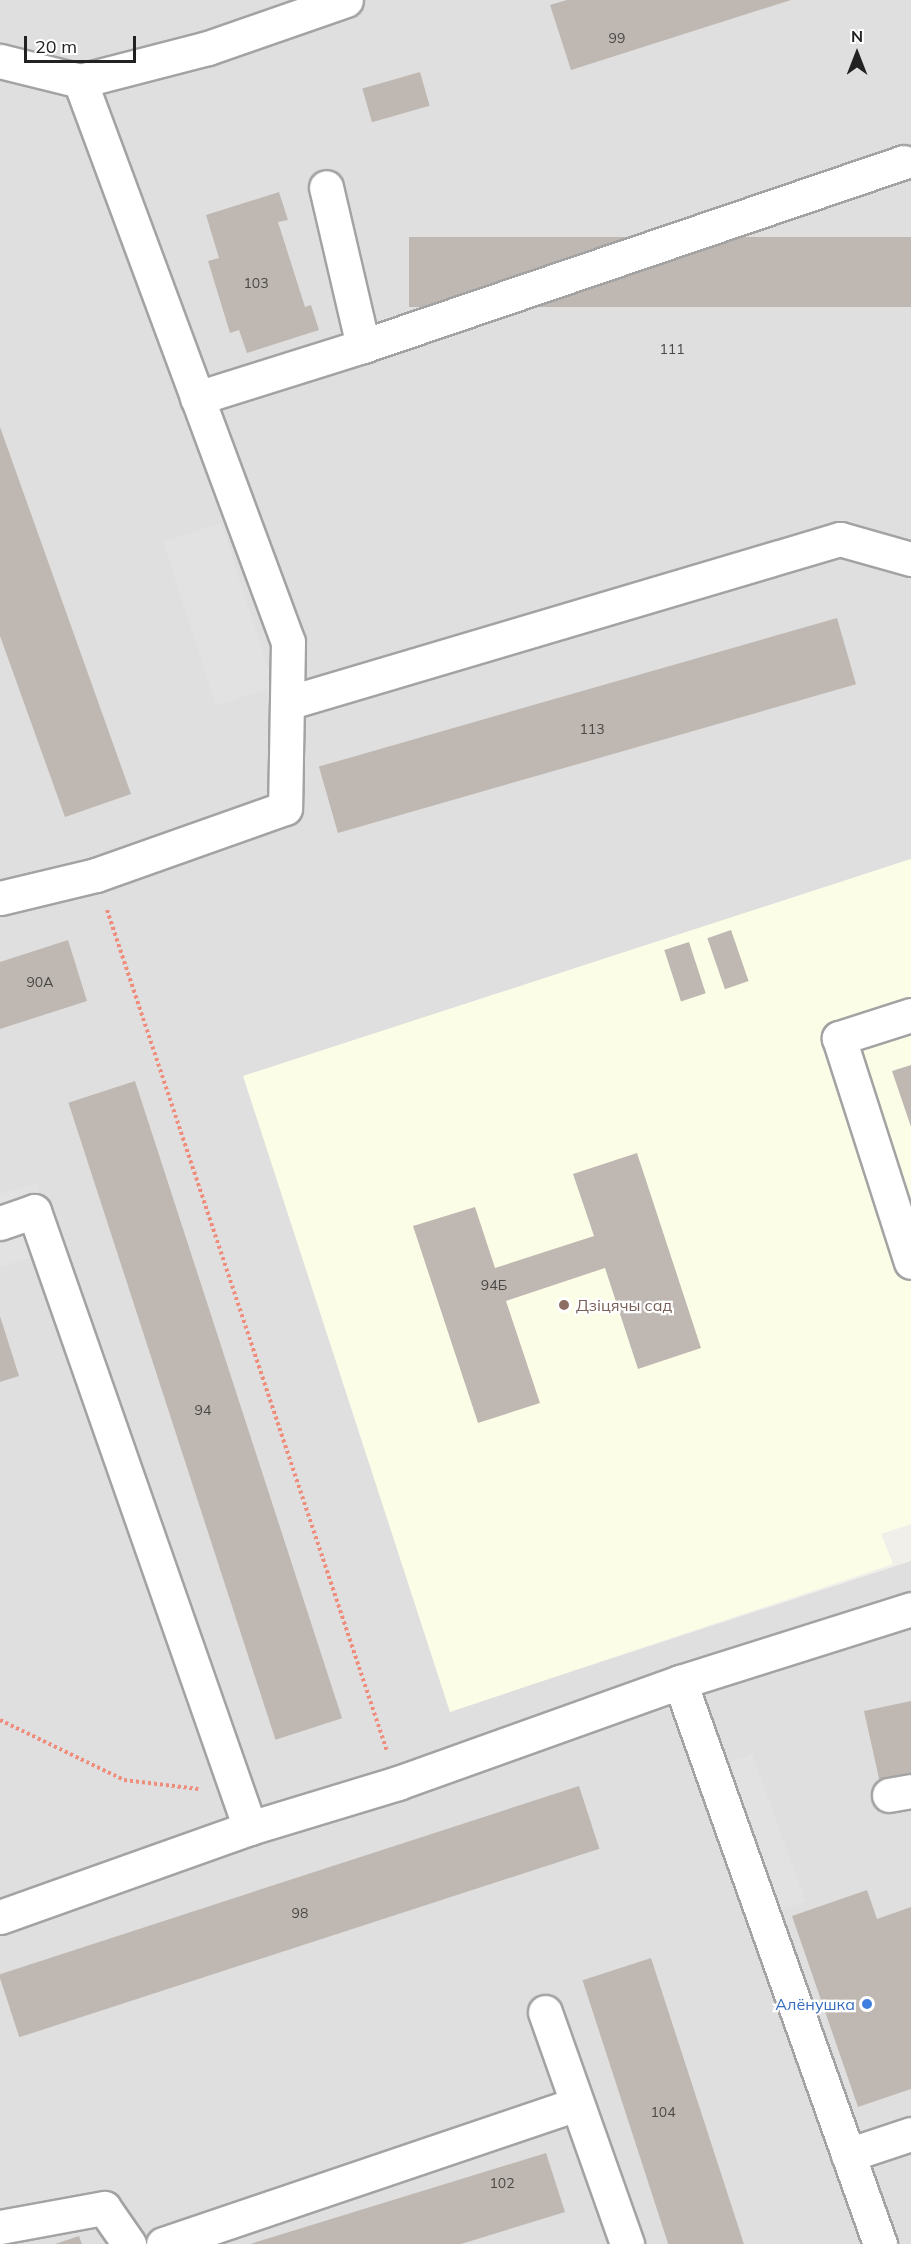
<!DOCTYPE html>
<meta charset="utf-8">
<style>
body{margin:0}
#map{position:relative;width:911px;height:2244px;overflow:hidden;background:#f1efe9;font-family:Mulish,sans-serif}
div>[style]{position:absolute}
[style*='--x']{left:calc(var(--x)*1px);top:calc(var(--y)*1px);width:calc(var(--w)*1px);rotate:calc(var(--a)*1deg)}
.residential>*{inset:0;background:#e0dfdf}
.education>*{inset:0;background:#fcfde7}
.parking>*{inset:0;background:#e2e2e2;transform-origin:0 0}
.building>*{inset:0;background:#bfb8b2;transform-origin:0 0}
.path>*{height:4px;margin-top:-2px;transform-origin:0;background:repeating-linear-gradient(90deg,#ef8d7d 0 3px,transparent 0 6px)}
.roads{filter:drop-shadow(2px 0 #a3a3a3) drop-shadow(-2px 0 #a3a3a3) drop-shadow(0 2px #a3a3a3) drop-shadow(0 -2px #a3a3a3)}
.minor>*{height:33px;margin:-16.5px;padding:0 16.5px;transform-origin:16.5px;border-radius:16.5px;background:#fff}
.dots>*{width:16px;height:16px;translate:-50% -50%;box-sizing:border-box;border:3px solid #fff;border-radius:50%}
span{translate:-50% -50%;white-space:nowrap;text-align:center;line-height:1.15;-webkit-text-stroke:4.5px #fff;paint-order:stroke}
.number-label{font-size:14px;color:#494846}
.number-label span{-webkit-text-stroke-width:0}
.education-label{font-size:16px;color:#785e54}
.left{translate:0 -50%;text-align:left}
.shop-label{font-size:16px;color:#366cbe}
.right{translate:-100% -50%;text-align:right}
.north{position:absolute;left:827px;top:24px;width:60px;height:60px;-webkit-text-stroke:4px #fff;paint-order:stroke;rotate:0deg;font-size:16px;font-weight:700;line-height:24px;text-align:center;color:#222}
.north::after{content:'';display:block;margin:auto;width:21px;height:27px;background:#222;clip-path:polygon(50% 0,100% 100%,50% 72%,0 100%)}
.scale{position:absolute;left:24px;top:36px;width:112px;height:27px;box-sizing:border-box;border:3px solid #222;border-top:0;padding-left:8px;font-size:18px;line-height:21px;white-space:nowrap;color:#222;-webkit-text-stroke:4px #fff;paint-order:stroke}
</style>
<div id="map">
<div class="residential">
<div style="clip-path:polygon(0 0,911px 0,911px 859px,244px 1076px,450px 1711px,911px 1561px,911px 2244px,0 2244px)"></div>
</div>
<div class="education">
<div style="clip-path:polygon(911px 859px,911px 1524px,881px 1534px,893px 1564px,450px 1712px,243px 1076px)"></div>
</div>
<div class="parking">
<div style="left:221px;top:523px;width:172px;height:61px;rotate:72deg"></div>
<div style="clip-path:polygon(37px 1183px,57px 1250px,0 1267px,0 1194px)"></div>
<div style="left:752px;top:1754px;width:157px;height:28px;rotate:70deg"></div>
</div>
<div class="building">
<div style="clip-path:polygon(567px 0,791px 0,571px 70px,550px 5px)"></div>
<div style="left:420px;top:72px;width:35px;height:60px;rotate:74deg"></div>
<div style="clip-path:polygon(279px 192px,288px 220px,278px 222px,305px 307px,311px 305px,319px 330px,247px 353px,239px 330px,230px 333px,208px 261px,219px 258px,206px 215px)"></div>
<div style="left:911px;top:237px;width:70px;height:502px;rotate:90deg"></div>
<div style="clip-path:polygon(0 427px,131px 794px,65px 817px,0 636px)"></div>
<div style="left:837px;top:618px;width:69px;height:539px;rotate:74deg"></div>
<div style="left:731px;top:930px;width:54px;height:25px;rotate:71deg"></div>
<div style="clip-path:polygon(68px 940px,87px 1001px,0 1029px,0 962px)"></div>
<div style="left:689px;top:942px;width:54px;height:26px;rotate:72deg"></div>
<div style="clip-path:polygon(911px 1065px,911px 1127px,892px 1071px)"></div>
<div style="left:135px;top:1081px;width:670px;height:70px;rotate:72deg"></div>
<div style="clip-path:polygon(637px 1153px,701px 1348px,638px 1369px,605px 1268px,506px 1301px,540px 1403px,478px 1423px,413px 1226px,475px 1207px,495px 1268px,594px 1236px,573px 1174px)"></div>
<div style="clip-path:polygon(0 1316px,19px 1376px,0 1382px)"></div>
<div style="clip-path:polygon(911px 1701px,911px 1777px,880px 1783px,864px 1711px)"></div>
<div style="left:579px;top:1786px;width:66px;height:610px;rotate:72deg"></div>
<div style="clip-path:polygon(867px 1890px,877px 1919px,911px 1907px,911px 2089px,858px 2107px,792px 1916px)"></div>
<div style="left:651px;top:1958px;width:301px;height:72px;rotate:72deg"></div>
<div style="clip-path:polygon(546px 2153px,565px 2212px,461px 2244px,250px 2244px)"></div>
<div style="clip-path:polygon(79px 2236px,82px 2244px,55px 2244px)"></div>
</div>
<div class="path">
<div style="--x:107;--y:910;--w:886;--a:71.59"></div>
<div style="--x:0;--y:1720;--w:138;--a:25.8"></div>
<div style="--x:124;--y:1780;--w:75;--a:6.9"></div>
</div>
<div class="roads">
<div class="minor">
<div style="--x:0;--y:61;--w:82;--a:14"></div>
<div style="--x:80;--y:81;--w:598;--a:69.66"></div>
<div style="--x:288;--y:642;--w:166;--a:91"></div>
<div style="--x:285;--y:808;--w:201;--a:160.5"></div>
<div style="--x:96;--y:875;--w:99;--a:166.5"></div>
<div style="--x:80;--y:81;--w:132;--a:-14.5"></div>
<div style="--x:208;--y:48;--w:146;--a:-19.2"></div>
<div style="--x:363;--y:346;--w:571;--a:-18.78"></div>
<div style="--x:197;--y:398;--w:174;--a:-17.4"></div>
<div style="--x:363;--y:346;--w:163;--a:-103.1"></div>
<div style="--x:287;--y:703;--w:577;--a:-16.52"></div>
<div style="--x:840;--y:539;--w:74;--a:15.7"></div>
<div style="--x:911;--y:1015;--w:76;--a:162.3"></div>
<div style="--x:839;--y:1038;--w:235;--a:72.2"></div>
<div style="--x:0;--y:1223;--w:36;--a:-19"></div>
<div style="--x:34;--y:1211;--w:654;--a:70.71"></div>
<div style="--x:250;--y:1828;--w:265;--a:160.4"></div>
<div style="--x:680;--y:1682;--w:597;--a:70.41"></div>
<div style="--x:889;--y:1795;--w:22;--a:-10"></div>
<div style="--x:250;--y:1828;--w:155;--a:-16.9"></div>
<div style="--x:398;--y:1783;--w:300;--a:-19.7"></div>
<div style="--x:680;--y:1682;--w:242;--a:-17.5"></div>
<div style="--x:545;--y:2012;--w:246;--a:70.5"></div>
<div style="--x:848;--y:2155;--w:66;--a:-18.4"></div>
<div style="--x:0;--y:2227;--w:106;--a:-10.4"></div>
<div style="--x:104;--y:2208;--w:44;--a:55.2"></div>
<div style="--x:163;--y:2244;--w:437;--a:-18.7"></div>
</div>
</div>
<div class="dots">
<div style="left:564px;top:1305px;background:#8d6e63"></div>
<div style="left:867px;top:2004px;background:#3f7fe0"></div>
</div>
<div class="number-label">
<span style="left:617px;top:38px">99</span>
<span style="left:256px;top:283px">103</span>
<span style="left:672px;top:349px">111</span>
<span style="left:592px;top:729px">113</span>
<span style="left:40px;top:982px">90А</span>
<span style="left:494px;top:1285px">94Б</span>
<span style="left:203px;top:1410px">94</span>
<span style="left:300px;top:1913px">98</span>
<span style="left:663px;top:2112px">104</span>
<span style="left:502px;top:2183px">102</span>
</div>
<div class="education-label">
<span class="left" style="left:576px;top:1305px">Дзіцячы сад</span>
</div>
<div class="shop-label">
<span class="right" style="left:855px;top:2004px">Алёнушка</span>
</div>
<div class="north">N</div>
<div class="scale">20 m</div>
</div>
